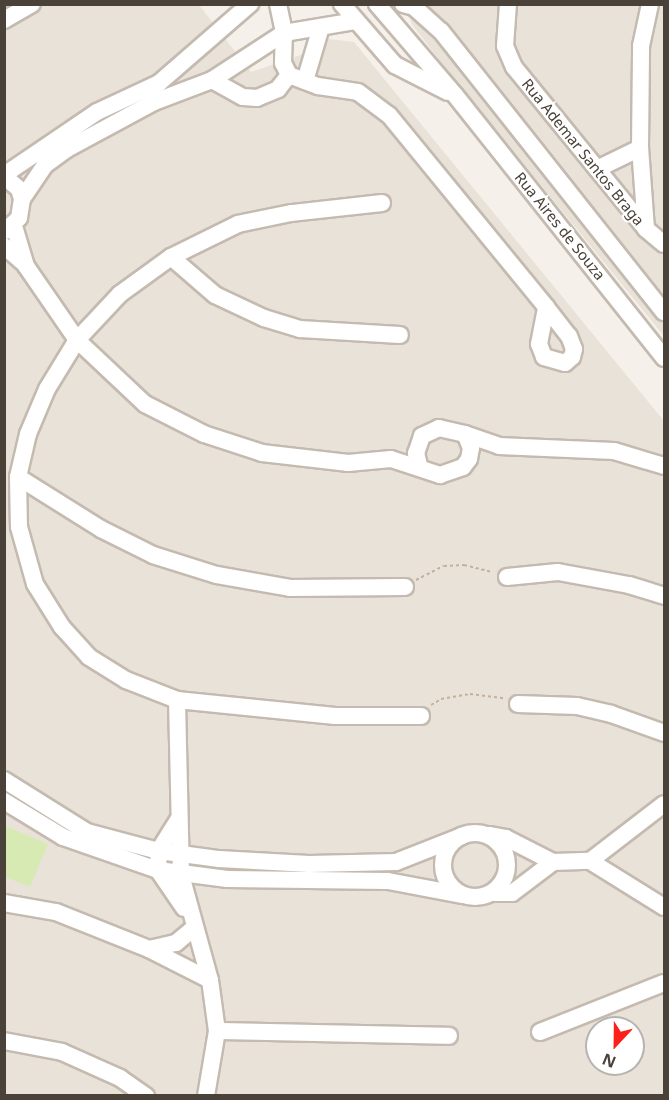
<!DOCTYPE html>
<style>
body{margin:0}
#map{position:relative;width:669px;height:1100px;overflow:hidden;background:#f5f1ea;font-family:"Noto Sans",sans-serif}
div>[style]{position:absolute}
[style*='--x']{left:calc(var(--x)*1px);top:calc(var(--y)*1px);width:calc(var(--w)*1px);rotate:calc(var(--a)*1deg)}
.residential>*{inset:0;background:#e9e2d8}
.green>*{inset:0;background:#d8eab3}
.path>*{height:2px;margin-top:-1px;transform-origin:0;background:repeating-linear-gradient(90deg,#c3b19d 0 3px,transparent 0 6px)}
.roads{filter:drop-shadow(2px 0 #c4bab0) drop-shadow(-2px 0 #c4bab0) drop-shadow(0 2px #c4bab0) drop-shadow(0 -2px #c4bab0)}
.minor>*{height:16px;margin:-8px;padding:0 8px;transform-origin:8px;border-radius:8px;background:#fff}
.minor>.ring{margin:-8px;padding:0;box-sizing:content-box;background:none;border:16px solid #fff;border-radius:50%}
span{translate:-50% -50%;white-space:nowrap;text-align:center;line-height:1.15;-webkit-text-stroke:4.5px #fff;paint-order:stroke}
.street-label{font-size:15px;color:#4a4138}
.frame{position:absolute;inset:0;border:6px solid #4a4138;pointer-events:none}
.north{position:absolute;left:585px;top:1016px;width:60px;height:60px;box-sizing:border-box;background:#fff;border:2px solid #b7b3af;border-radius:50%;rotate:202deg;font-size:16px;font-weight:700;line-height:24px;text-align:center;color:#4a4138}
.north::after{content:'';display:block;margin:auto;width:21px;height:27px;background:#fd201a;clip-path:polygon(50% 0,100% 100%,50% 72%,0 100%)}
</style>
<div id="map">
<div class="residential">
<div style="clip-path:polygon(evenodd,5px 5px,199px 5px,251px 72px,312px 51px,329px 39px,354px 42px,664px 421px,664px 1095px,5px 1096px,5px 5px,597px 1028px,633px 1028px,633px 1064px,597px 1064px,597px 1028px)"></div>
<div style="clip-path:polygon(410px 5px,664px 5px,664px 336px,450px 74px,411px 23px)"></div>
</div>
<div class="green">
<div style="clip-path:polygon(5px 826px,48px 844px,30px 887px,5px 877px)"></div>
</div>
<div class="path">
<div style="--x:416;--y:580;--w:31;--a:-27"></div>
<div style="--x:444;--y:566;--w:20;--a:-3"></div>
<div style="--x:464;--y:565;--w:30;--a:14"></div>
<div style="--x:431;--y:705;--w:12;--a:-31"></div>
<div style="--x:441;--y:699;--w:29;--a:-10"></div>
<div style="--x:470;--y:694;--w:34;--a:7"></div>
</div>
<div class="roads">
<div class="minor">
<div style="--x:278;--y:4;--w:30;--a:78"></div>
<div style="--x:284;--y:33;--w:30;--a:92"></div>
<div style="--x:283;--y:63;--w:13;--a:63"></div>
<div style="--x:289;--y:75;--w:31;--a:21"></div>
<div style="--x:318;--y:86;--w:40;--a:8.5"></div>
<div style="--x:358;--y:92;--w:39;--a:37"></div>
<div style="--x:389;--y:115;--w:248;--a:50.7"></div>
<div style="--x:546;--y:307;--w:37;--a:52"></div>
<div style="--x:569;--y:336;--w:14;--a:69"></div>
<div style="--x:574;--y:349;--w:8;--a:104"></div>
<div style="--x:572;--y:357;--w:9;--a:139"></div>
<div style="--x:565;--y:363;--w:22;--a:-164"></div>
<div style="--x:544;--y:357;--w:14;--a:-111"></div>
<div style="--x:539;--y:344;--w:38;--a:-79"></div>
<div style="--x:342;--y:4;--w:81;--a:49"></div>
<div style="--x:395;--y:65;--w:59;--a:27"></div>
<div style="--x:377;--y:4;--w:120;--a:49.4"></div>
<div style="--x:455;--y:95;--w:336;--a:51.5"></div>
<div style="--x:403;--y:4;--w:11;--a:15"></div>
<div style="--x:414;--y:7;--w:36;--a:42"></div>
<div style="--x:441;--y:31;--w:359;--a:51.6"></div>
<div style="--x:508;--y:4;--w:42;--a:94.1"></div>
<div style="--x:505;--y:46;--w:23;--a:67"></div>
<div style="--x:514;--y:67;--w:209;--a:50.8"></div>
<div style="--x:646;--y:229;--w:23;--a:40"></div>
<div style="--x:4;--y:20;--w:32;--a:-30"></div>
<div style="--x:212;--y:80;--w:35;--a:29"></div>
<div style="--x:243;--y:97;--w:14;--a:4"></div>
<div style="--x:257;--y:98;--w:23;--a:-23"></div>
<div style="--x:278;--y:89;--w:18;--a:-52"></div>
<div style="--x:305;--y:81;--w:56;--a:-73.5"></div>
<div style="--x:597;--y:169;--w:48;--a:-26"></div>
<div style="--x:4;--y:175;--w:112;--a:-34.1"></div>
<div style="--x:97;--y:112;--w:68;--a:-25.1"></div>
<div style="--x:159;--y:83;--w:121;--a:-41"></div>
<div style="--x:4;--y:176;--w:20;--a:41"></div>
<div style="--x:19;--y:189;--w:10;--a:73"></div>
<div style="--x:22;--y:199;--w:19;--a:99"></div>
<div style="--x:19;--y:218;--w:19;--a:137"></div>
<div style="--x:22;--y:199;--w:41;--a:-55.9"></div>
<div style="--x:45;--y:165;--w:27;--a:-36"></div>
<div style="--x:67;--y:149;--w:99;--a:-28.4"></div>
<div style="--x:154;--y:102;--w:62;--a:-20.8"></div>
<div style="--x:212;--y:80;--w:86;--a:-33.1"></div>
<div style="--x:284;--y:33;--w:73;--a:-9.5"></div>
<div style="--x:382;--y:203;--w:92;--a:173.7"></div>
<div style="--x:291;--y:213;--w:54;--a:168.3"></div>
<div style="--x:238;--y:224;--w:75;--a:153.8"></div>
<div style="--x:171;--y:257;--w:63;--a:144"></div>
<div style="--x:120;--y:294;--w:63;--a:133.1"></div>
<div style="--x:77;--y:340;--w:57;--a:121.5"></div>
<div style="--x:47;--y:389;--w:49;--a:112.9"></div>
<div style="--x:28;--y:434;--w:44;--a:103.1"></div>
<div style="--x:18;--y:477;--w:50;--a:88.9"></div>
<div style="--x:19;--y:527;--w:59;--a:74.3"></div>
<div style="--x:35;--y:584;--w:51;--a:57.9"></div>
<div style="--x:62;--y:627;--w:40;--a:48"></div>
<div style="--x:89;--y:657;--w:44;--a:31.9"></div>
<div style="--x:126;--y:680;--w:55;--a:21.4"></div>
<div style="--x:177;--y:700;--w:159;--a:5.8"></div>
<div style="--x:335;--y:716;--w:86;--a:0"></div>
<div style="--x:14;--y:226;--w:42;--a:73.3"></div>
<div style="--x:26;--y:266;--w:90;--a:55.4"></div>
<div style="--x:77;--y:340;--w:93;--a:43.3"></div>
<div style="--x:145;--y:404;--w:66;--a:27"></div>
<div style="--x:204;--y:434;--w:61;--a:18.1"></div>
<div style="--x:262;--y:453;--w:87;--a:6.6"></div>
<div style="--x:348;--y:463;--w:43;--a:-5.3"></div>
<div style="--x:391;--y:459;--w:52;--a:18.1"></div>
<div style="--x:440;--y:475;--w:24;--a:-19"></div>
<div style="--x:463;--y:467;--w:10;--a:-53"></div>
<div style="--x:469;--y:459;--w:11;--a:-80"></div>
<div style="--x:471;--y:448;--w:15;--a:-113"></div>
<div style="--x:465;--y:434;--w:27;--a:-167"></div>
<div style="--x:439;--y:428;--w:19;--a:155"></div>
<div style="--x:422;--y:436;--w:18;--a:109"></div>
<div style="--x:416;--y:453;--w:12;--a:76"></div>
<div style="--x:646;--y:229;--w:81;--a:-94.2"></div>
<div style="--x:640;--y:148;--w:102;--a:-89.4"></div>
<div style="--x:641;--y:46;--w:43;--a:-77.9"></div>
<div style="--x:4;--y:246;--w:29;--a:41"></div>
<div style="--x:171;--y:257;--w:58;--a:40.8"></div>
<div style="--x:215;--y:295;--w:54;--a:25.1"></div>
<div style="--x:264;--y:318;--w:38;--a:17"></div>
<div style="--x:300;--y:329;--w:100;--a:3.4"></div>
<div style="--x:465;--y:434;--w:36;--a:19"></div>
<div style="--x:499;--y:446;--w:115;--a:2.5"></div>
<div style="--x:614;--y:451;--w:52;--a:16.7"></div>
<div style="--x:18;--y:477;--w:98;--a:32.1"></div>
<div style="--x:101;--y:529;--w:58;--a:26.6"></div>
<div style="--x:153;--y:555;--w:67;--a:17.4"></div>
<div style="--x:217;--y:575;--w:74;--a:10.1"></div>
<div style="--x:290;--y:588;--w:115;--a:-0.5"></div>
<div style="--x:507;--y:577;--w:51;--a:-5.6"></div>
<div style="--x:558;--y:572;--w:72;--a:10.4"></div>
<div style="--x:629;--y:585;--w:37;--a:17"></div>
<div style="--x:177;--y:700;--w:175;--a:88.7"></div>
<div style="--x:181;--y:875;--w:109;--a:74.6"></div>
<div style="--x:210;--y:980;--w:51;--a:82.2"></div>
<div style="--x:217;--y:1031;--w:66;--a:99.6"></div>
<div style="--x:518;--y:704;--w:59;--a:1.9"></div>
<div style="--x:577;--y:706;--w:35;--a:13"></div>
<div style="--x:611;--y:714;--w:56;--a:19.7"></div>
<div style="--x:4;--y:780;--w:98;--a:32.1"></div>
<div style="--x:87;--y:832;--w:74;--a:14.8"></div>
<div style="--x:159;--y:851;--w:61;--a:7.6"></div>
<div style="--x:219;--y:859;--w:90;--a:3.2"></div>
<div style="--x:309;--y:864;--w:87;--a:-1.3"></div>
<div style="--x:396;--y:862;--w:71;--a:-21.5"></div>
<div style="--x:4;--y:801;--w:69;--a:31.4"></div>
<div style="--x:63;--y:837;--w:101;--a:19.2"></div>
<div style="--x:158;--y:870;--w:70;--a:7.4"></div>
<div style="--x:227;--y:879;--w:161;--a:0.7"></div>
<div style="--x:388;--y:881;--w:75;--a:10.7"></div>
<div style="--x:178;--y:820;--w:36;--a:122"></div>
<div style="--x:159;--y:851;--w:19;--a:93"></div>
<div style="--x:158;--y:870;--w:46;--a:55.6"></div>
<div class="ring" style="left:443px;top:833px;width:48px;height:48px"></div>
<div style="--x:489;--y:835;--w:17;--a:10"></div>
<div style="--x:506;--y:838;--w:53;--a:27.1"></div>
<div style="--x:553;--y:862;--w:51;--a:142.9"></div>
<div style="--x:512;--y:893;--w:18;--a:180"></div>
<div style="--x:590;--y:861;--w:87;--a:31.9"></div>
<div style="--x:553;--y:862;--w:37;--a:-2"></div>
<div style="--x:590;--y:861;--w:93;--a:-37.6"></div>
<div style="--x:4;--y:903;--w:53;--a:9.8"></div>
<div style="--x:56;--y:912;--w:100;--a:21.7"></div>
<div style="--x:149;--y:949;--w:68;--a:26.9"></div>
<div style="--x:149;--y:949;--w:28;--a:-13"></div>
<div style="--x:176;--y:943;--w:23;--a:-40"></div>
<div style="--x:217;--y:1031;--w:232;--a:1.2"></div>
<div style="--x:540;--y:1032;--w:133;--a:-21.6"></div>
<div style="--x:4;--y:1041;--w:59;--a:10.7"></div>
<div style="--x:62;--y:1052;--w:64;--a:24.1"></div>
<div style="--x:120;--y:1078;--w:32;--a:35"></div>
</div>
</div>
<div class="street-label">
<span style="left:583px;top:152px;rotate:51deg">Rua Ademar Santos Braga</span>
<span style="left:560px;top:226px;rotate:51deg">Rua Aires de Souza</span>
</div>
<div class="frame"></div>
<div class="north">N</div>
</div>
